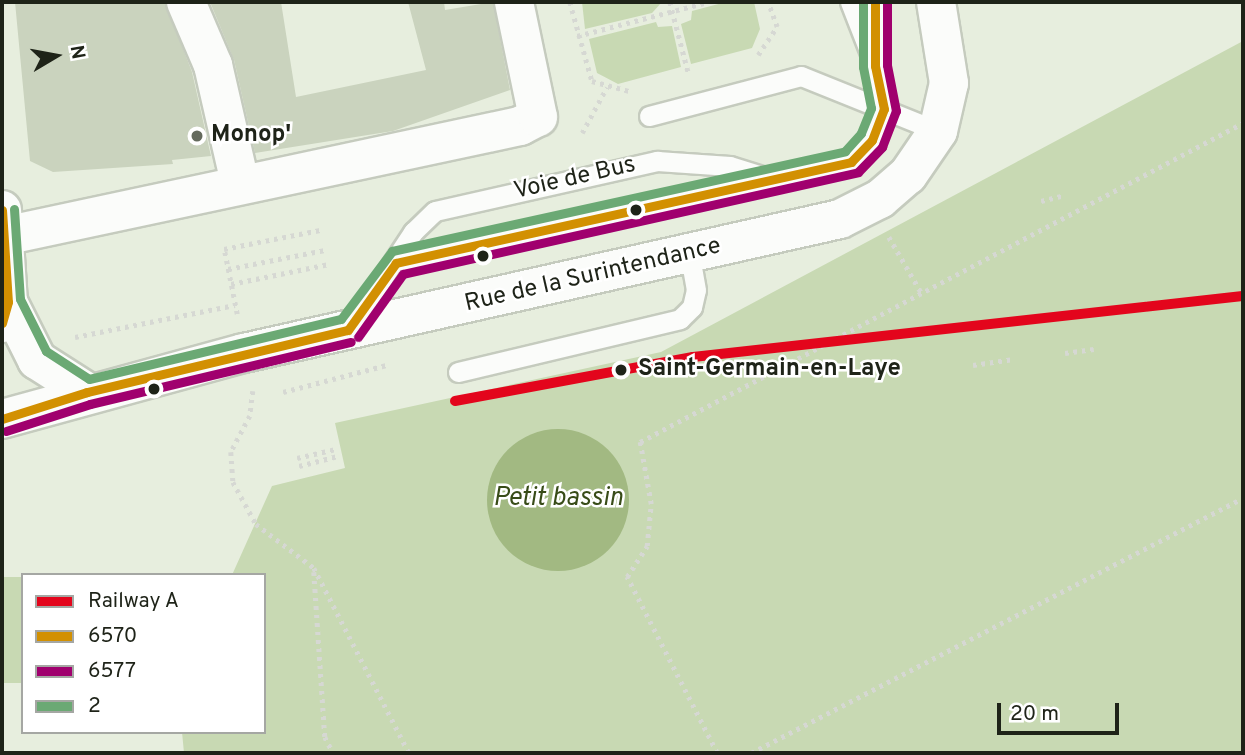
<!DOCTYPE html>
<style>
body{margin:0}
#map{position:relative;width:1245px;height:755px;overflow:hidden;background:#e7eede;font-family:Overpass,sans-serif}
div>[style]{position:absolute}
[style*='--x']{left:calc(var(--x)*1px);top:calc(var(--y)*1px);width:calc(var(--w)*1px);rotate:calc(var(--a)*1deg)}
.green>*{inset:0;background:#c8d9b3;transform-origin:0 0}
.water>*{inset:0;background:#a2b982}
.round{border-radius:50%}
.building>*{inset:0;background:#cad3be}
.path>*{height:4.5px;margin-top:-2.25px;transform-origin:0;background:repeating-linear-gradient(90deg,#d6d8d3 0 3.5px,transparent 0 8.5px)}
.roads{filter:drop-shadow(2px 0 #c5cbbe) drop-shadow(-2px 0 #c5cbbe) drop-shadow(0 2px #c5cbbe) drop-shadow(0 -2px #c5cbbe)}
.lane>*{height:19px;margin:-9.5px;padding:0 9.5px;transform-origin:9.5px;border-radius:9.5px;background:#fbfcfa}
.street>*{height:38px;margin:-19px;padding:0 19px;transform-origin:19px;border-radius:19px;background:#fbfcfa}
.secondary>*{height:38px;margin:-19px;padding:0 19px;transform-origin:19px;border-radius:19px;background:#fbfcfa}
.bus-1>*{height:9px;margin:-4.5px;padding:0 4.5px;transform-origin:4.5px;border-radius:4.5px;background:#d29001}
.bus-2>*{height:9px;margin:-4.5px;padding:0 4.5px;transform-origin:4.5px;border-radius:4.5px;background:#a0006e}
.bus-3>*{height:9px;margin:-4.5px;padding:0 4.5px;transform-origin:4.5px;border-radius:4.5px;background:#6ba974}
.rail-1>*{height:10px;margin:-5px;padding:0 5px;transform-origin:5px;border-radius:5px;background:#e3051c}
.dots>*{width:19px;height:19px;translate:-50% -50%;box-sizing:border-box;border:4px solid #fff;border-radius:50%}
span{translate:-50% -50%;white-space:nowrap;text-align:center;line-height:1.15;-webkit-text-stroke:5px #fff;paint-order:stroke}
.poi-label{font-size:24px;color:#1e2318;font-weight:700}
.left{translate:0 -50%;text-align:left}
.street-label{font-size:24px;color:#1e2318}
.stop-label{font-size:24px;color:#1e2318;font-weight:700}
.water-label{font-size:26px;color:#384c18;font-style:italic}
.frame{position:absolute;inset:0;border:4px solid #1e2318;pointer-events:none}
.legend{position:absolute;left:21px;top:573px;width:245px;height:161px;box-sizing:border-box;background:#fff;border:2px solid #a5a7a3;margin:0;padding:9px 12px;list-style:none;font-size:21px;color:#1e2318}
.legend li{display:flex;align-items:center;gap:14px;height:35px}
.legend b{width:35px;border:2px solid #a5a7a3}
.north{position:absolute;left:21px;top:21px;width:70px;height:70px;-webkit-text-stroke:5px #fff;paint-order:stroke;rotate:80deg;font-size:19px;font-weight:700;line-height:28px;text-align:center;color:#1e2318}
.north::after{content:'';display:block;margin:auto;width:24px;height:32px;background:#1e2318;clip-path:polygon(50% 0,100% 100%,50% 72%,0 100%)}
.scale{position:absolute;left:997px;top:703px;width:122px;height:32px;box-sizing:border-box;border:4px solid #1e2318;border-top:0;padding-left:9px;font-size:21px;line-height:24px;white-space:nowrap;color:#1e2318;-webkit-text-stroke:5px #fff;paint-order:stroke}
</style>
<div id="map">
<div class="green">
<div style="clip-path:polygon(582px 2px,662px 2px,652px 13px,585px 29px)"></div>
<div style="clip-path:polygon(726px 2px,754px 2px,760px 29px,752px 48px,691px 64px,681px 24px,691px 20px,692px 11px)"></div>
<div style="clip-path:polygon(656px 22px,658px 27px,672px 26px,681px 67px,618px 84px,597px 73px,589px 39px)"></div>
<div style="clip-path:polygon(1243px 41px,1243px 753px,184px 753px,182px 732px,264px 732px,264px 575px,232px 575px,272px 486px,345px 468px,335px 423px,661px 352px)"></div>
<div style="left:2px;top:577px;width:21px;height:106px"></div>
</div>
<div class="water">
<div class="round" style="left:487px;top:429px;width:142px;height:142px"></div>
</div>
<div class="building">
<div style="clip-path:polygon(15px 2px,165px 2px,192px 72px,211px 156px,172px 160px,173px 164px,53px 172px,30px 161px)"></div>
<div style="clip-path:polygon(210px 2px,281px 2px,296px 97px,426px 70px,408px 2px,444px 2px,445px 10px,493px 2px,510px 90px,393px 131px,255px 153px,234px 60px)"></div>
</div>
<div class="path">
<div style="--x:570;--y:2;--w:82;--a:74.4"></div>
<div style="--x:592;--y:81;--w:38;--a:15"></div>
<div style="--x:670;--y:2;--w:75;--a:75.4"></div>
<div style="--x:577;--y:36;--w:135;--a:-14.5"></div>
<div style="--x:758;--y:55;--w:34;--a:-56"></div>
<div style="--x:777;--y:27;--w:27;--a:-110"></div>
<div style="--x:582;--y:133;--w:52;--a:-61.5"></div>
<div style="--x:1041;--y:201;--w:25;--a:-14"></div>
<div style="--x:889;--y:237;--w:64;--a:59.8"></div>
<div style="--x:228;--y:269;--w:99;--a:-11.1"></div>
<div style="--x:231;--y:284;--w:100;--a:-11.5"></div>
<div style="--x:237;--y:314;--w:66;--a:-101.3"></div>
<div style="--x:224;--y:249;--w:98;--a:-11.2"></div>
<div style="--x:75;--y:337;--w:163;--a:-11.3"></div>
<div style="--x:1065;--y:353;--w:29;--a:-8"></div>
<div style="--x:973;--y:365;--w:41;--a:-8.3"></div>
<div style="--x:253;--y:391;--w:25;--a:97"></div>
<div style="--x:250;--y:416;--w:41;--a:117.8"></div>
<div style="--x:231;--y:452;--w:30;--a:86"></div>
<div style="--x:233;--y:482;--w:48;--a:61.3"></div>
<div style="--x:256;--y:524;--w:73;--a:37.2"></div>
<div style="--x:314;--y:568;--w:208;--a:62.8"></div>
<div style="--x:283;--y:392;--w:107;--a:-14.6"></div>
<div style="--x:297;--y:458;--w:40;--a:-13"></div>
<div style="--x:299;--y:466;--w:40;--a:-14.4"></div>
<div style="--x:314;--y:572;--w:165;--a:86.2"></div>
<div style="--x:325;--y:737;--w:18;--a:63"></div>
<div style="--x:717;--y:753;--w:198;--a:-117.1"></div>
<div style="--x:627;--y:577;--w:37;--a:-57"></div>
<div style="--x:647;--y:546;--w:42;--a:-84.6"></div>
<div style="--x:651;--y:504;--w:63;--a:-100.1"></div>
<div style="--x:640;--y:442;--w:682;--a:-27.88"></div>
<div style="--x:751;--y:753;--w:554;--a:-27.4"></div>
</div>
<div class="roads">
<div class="lane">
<div style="--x:875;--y:2;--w:52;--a:90"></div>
<div style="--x:649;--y:116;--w:157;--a:-14.7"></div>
<div style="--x:801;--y:76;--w:148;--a:21.9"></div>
<div style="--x:396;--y:263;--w:466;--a:-12.5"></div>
<div style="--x:851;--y:162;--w:30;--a:-46"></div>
<div style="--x:872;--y:140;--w:33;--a:-69"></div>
<div style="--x:884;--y:109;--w:44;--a:-101.8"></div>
<div style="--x:875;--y:66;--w:69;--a:-111.3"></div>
<div style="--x:351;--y:326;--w:113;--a:-56.6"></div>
<div style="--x:413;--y:232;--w:30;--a:-44"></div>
<div style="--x:435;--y:211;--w:228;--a:-12.7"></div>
<div style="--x:657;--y:161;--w:73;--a:3.9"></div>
<div style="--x:730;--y:166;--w:47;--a:17.3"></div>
<div style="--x:458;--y:372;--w:228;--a:-13.4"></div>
<div style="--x:680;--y:319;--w:17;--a:-45"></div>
<div style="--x:692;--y:307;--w:17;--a:-77"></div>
<div style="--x:696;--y:290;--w:36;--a:-100"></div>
</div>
<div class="street">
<div style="--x:186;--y:2;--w:69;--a:66.8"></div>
<div style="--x:213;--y:65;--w:121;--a:77.1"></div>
<div style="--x:4;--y:236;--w:528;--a:-12.03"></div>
<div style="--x:520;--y:126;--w:20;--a:-27"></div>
<div style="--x:538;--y:117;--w:117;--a:-101.8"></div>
</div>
<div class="secondary">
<div style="--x:2;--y:210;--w:92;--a:86.3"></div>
<div style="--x:8;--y:302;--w:22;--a:106"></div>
<div style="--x:8;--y:302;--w:65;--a:63.4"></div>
<div style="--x:37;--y:360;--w:59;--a:32.6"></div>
<div style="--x:2;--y:419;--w:251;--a:-15.3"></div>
<div style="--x:244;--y:353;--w:611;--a:-12.67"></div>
<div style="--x:840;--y:219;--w:45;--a:-26.6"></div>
<div style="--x:880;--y:199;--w:37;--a:-41"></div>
<div style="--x:908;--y:175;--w:53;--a:-55.7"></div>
<div style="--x:938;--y:131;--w:49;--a:-77.1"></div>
<div style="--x:949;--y:83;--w:82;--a:-99.1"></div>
</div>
</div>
<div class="bus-1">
<div style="--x:2;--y:210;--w:92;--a:86.3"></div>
<div style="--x:8;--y:302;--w:22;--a:106"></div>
<div style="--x:348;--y:330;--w:82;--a:-54.4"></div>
<div style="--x:396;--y:263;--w:466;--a:-12.5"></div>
<div style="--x:851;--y:162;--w:30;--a:-46"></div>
<div style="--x:872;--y:140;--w:33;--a:-69"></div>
<div style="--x:884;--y:109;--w:44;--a:-101.8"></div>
<div style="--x:875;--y:66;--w:64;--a:-90"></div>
<div style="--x:2;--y:419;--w:89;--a:-17.6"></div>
<div style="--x:87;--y:392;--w:268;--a:-13.4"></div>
</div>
<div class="bus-2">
<div style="--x:358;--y:337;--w:77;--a:-54.5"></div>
<div style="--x:403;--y:274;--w:466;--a:-12.6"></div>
<div style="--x:858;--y:172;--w:35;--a:-46"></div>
<div style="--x:882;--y:147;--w:39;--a:-69"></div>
<div style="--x:896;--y:111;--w:47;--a:-101.1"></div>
<div style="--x:887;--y:65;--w:63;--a:-90"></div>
<div style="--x:6;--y:431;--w:88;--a:-17.8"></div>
<div style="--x:90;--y:404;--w:268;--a:-13.4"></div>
</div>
<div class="bus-3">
<div style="--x:14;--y:209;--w:90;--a:86.2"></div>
<div style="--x:20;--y:299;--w:58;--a:63.4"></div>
<div style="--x:46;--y:351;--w:51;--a:33.1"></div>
<div style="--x:89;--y:379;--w:259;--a:-13.4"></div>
<div style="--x:341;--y:319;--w:85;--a:-53.1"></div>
<div style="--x:392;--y:251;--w:464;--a:-12.4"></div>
<div style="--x:845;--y:151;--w:24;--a:-48"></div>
<div style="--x:861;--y:133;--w:27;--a:-68"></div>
<div style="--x:871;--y:108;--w:42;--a:-101"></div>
<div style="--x:863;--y:67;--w:65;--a:-90"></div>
</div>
<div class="rail-1">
<div style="--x:455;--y:401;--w:242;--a:-10.5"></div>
<div style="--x:693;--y:357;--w:553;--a:-6.33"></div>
</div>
<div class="dots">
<div style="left:197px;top:136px;background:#646a5d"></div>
<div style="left:636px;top:210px;background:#1e2318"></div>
<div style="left:483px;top:256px;background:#1e2318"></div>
<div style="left:621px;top:370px;background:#1e2318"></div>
<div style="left:154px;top:389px;background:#1e2318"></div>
</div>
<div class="poi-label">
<span class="left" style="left:211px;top:136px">Monop'</span>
</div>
<div class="street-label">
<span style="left:575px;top:179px;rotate:-13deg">Voie de Bus</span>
<span style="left:593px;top:276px;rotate:-13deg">Rue de la Surintendance</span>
</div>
<div class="stop-label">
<span class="left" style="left:638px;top:370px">Saint-Germain-en-Laye</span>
</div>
<div class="water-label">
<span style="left:558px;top:499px">Petit bassin</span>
</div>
<div class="frame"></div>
<ul class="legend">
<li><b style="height:9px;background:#e3051c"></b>Railway A</li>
<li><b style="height:9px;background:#d29001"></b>6570</li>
<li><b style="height:9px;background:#a0006e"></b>6577</li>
<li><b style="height:9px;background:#6ba974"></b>2</li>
</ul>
<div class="north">N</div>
<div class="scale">20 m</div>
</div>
